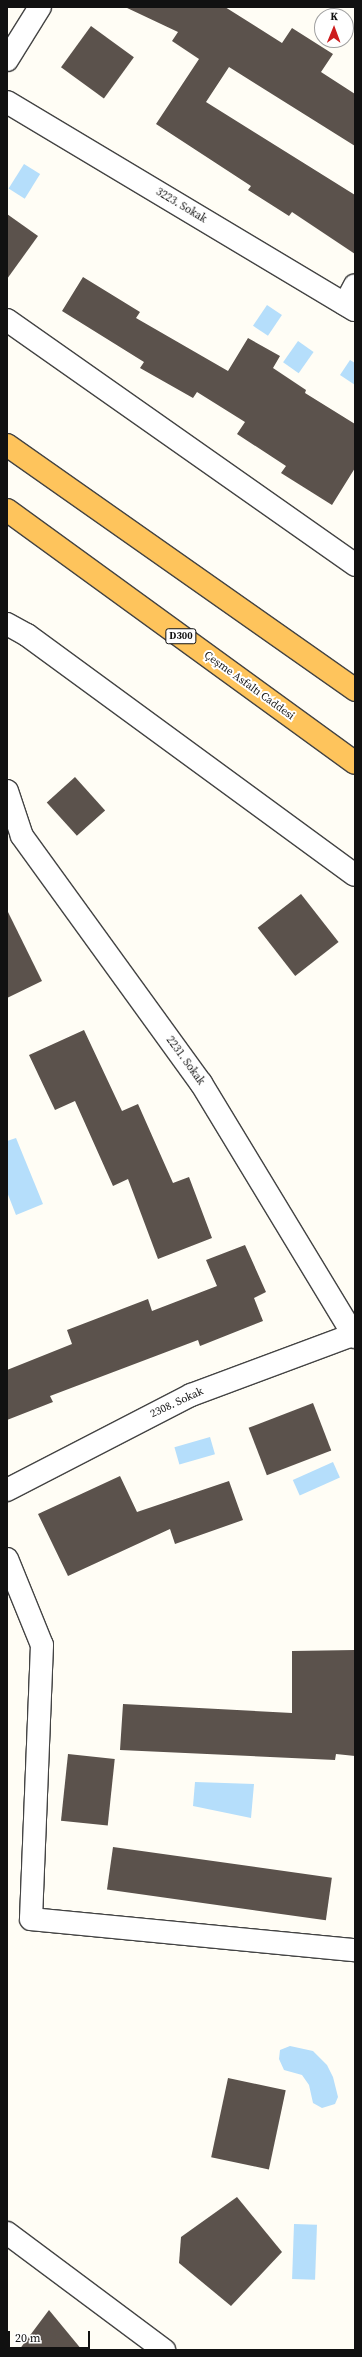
<!DOCTYPE html>
<meta charset="utf-8">
<style>
body{margin:0}
#map{position:relative;width:362px;height:2357px;overflow:hidden;background:#fffdf5;font-family:"Source Serif 4",serif}
div>[style]{position:absolute}
[style*='--x']{left:calc(var(--x)*1px);top:calc(var(--y)*1px);width:calc(var(--w)*1px);rotate:calc(var(--a)*1deg)}
.water>*{inset:0;background:#b5defb;transform-origin:0 0}
.building>*{inset:0;background:#5b524c;transform-origin:0 0}
.roads{filter:drop-shadow(1px 0 #444) drop-shadow(-1px 0 #444) drop-shadow(0 1px #444) drop-shadow(0 -1px #444)}
.minor>*{height:22px;margin:-11px;padding:0 11px;transform-origin:11px;border-radius:11px;background:#fff}
.tertiary>*{height:22px;margin:-11px;padding:0 11px;transform-origin:11px;border-radius:11px;background:#fff}
.trunk>*{height:22px;margin:-11px;padding:0 11px;transform-origin:11px;border-radius:11px;background:#fec45c}
span{translate:-50% -50%;white-space:nowrap;text-align:center;line-height:1.15;-webkit-text-stroke:4px #fff;paint-order:stroke}
.shield-label span{padding:1px 3px;background:#fff;border:1px solid;border-radius:3px;-webkit-text-stroke-width:0}
.shield-label{font-size:10px;color:#111;font-weight:700}
.street-label{font-size:11px;color:#111}
.frame{position:absolute;inset:0;border:8px solid #111;pointer-events:none}
.north{position:absolute;left:314px;top:8px;width:40px;height:40px;box-sizing:border-box;background:#fff;border:1px solid #a0a0a0;border-radius:50%;rotate:1deg;font-size:11px;font-weight:700;line-height:16px;text-align:center;color:#111}
.north::after{content:'';display:block;margin:auto;width:14px;height:18px;background:#cd1d1e;clip-path:polygon(50% 0,100% 100%,50% 72%,0 100%)}
.scale{position:absolute;left:8px;top:2331px;width:82px;height:18px;box-sizing:border-box;border:2px solid #111;border-top:0;padding-left:5px;font-size:12px;line-height:14px;white-space:nowrap;color:#111;-webkit-text-stroke:3px #fff;paint-order:stroke}
</style>
<div id="map">
<div class="water">
<div style="left:24px;top:164px;width:19px;height:29px;rotate:32deg"></div>
<div style="left:267px;top:305px;width:18px;height:25px;rotate:34deg"></div>
<div style="left:298px;top:341px;width:19px;height:26px;rotate:35deg"></div>
<div style="clip-path:polygon(350px 360px,355px 363px,355px 385px,340px 375px)"></div>
<div style="clip-path:polygon(16px 1138px,43px 1204px,16px 1215px,7px 1192px,7px 1141px)"></div>
<div style="left:210px;top:1437px;width:18px;height:37px;rotate:74deg"></div>
<div style="left:333px;top:1462px;width:17px;height:44px;rotate:66deg"></div>
<div style="clip-path:polygon(195px 1782px,254px 1784px,251px 1818px,193px 1806px)"></div>
<div style="clip-path:polygon(290px 2046px,313px 2051px,327px 2065px,333px 2077px,338px 2097px,335px 2104px,322px 2108px,313px 2103px,309px 2085px,302px 2075px,284px 2070px,279px 2059px,280px 2050px)"></div>
<div style="left:294px;top:2224px;width:23px;height:55px;rotate:2deg"></div>
</div>
<div class="building">
<div style="clip-path:polygon(125px 7px,225px 7px,282px 43px,292px 28px,333px 54px,321px 72px,355px 94px,355px 146px,229px 67px,206px 102px,355px 195px,355px 254px,292px 212px,289px 216px,248px 190px,251px 186px,156px 124px,199px 59px,172px 41px,178px 32px)"></div>
<div style="left:91px;top:26px;width:53px;height:51px;rotate:36deg"></div>
<div style="clip-path:polygon(7px 214px,38px 236px,7px 279px)"></div>
<div style="clip-path:polygon(83px 277px,140px 312px,136px 318px,228px 371px,248px 338px,280px 356px,273px 368px,306px 390px,305px 393px,355px 424px,355px 468px,332px 505px,281px 473px,286px 466px,237px 434px,245px 422px,197px 392px,193px 398px,140px 368px,144px 362px,62px 311px)"></div>
<div style="left:75px;top:777px;width:45px;height:38px;rotate:48deg"></div>
<div style="left:301px;top:894px;width:61px;height:55px;rotate:52deg"></div>
<div style="clip-path:polygon(7px 910px,42px 981px,7px 998px)"></div>
<div style="clip-path:polygon(84px 1030px,122px 1111px,138px 1104px,173px 1183px,189px 1177px,212px 1238px,158px 1259px,128px 1179px,113px 1186px,75px 1101px,55px 1110px,29px 1055px)"></div>
<div style="clip-path:polygon(245px 1245px,266px 1292px,254px 1298px,263px 1321px,200px 1346px,198px 1340px,50px 1396px,53px 1402px,7px 1420px,7px 1370px,72px 1344px,67px 1330px,148px 1299px,152px 1311px,217px 1286px,206px 1260px)"></div>
<div style="left:313px;top:1403px;width:51px;height:69px;rotate:69deg"></div>
<div style="clip-path:polygon(120px 1476px,137px 1512px,229px 1481px,243px 1520px,175px 1544px,170px 1529px,68px 1576px,38px 1514px)"></div>
<div style="clip-path:polygon(355px 1650px,355px 1756px,336px 1754px,335px 1760px,120px 1750px,123px 1704px,292px 1713px,292px 1651px)"></div>
<div style="left:68px;top:1754px;width:47px;height:67px;rotate:6deg"></div>
<div style="left:113px;top:1847px;width:221px;height:43px;rotate:8deg"></div>
<div style="left:228px;top:2078px;width:59px;height:81px;rotate:12deg"></div>
<div style="clip-path:polygon(237px 2197px,282px 2252px,231px 2306px,179px 2263px,181px 2237px)"></div>
<div style="clip-path:polygon(49px 2310px,82px 2350px,19px 2350px)"></div>
</div>
<div class="roads">
<div class="minor">
<div style="--x:7;--y:60;--w:62;--a:-58.1"></div>
<div style="--x:345;--y:304;--w:21;--a:-62"></div>
<div style="--x:7;--y:320;--w:426;--a:35.1"></div>
<div style="--x:7;--y:624;--w:23;--a:29"></div>
<div style="--x:27;--y:635;--w:406;--a:36.2"></div>
<div style="--x:7;--y:791;--w:47;--a:71.6"></div>
<div style="--x:22;--y:836;--w:305;--a:54.1"></div>
<div style="--x:201;--y:1083;--w:297;--a:58.8"></div>
<div style="--x:7;--y:1490;--w:207;--a:-27.3"></div>
<div style="--x:191;--y:1395;--w:175;--a:-20.4"></div>
<div style="--x:7;--y:1559;--w:93;--a:67.9"></div>
<div style="--x:42;--y:1645;--w:274;--a:92.3"></div>
<div style="--x:31;--y:1919;--w:325;--a:5.5"></div>
<div style="--x:7;--y:2233;--w:196;--a:36.7"></div>
</div>
<div class="tertiary">
<div style="--x:7;--y:102;--w:405;--a:30.9"></div>
</div>
<div class="trunk">
<div style="--x:7;--y:445;--w:426;--a:35.1"></div>
<div style="--x:7;--y:510;--w:430;--a:36"></div>
</div>
</div>
<div class="shield-label">
<span style="left:181px;top:636px">D300</span>
</div>
<div class="street-label">
<span style="left:181px;top:206px;rotate:31deg">3223. Sokak</span>
<span style="left:249px;top:686px;rotate:36deg">Çeşme Asfaltı Caddesi</span>
<span style="left:185px;top:1061px;rotate:54deg">2231. Sokak</span>
<span style="left:177px;top:1403px;rotate:-25deg">2308. Sokak</span>
</div>
<div class="frame"></div>
<div class="north">K</div>
<div class="scale">20 m</div>
</div>
